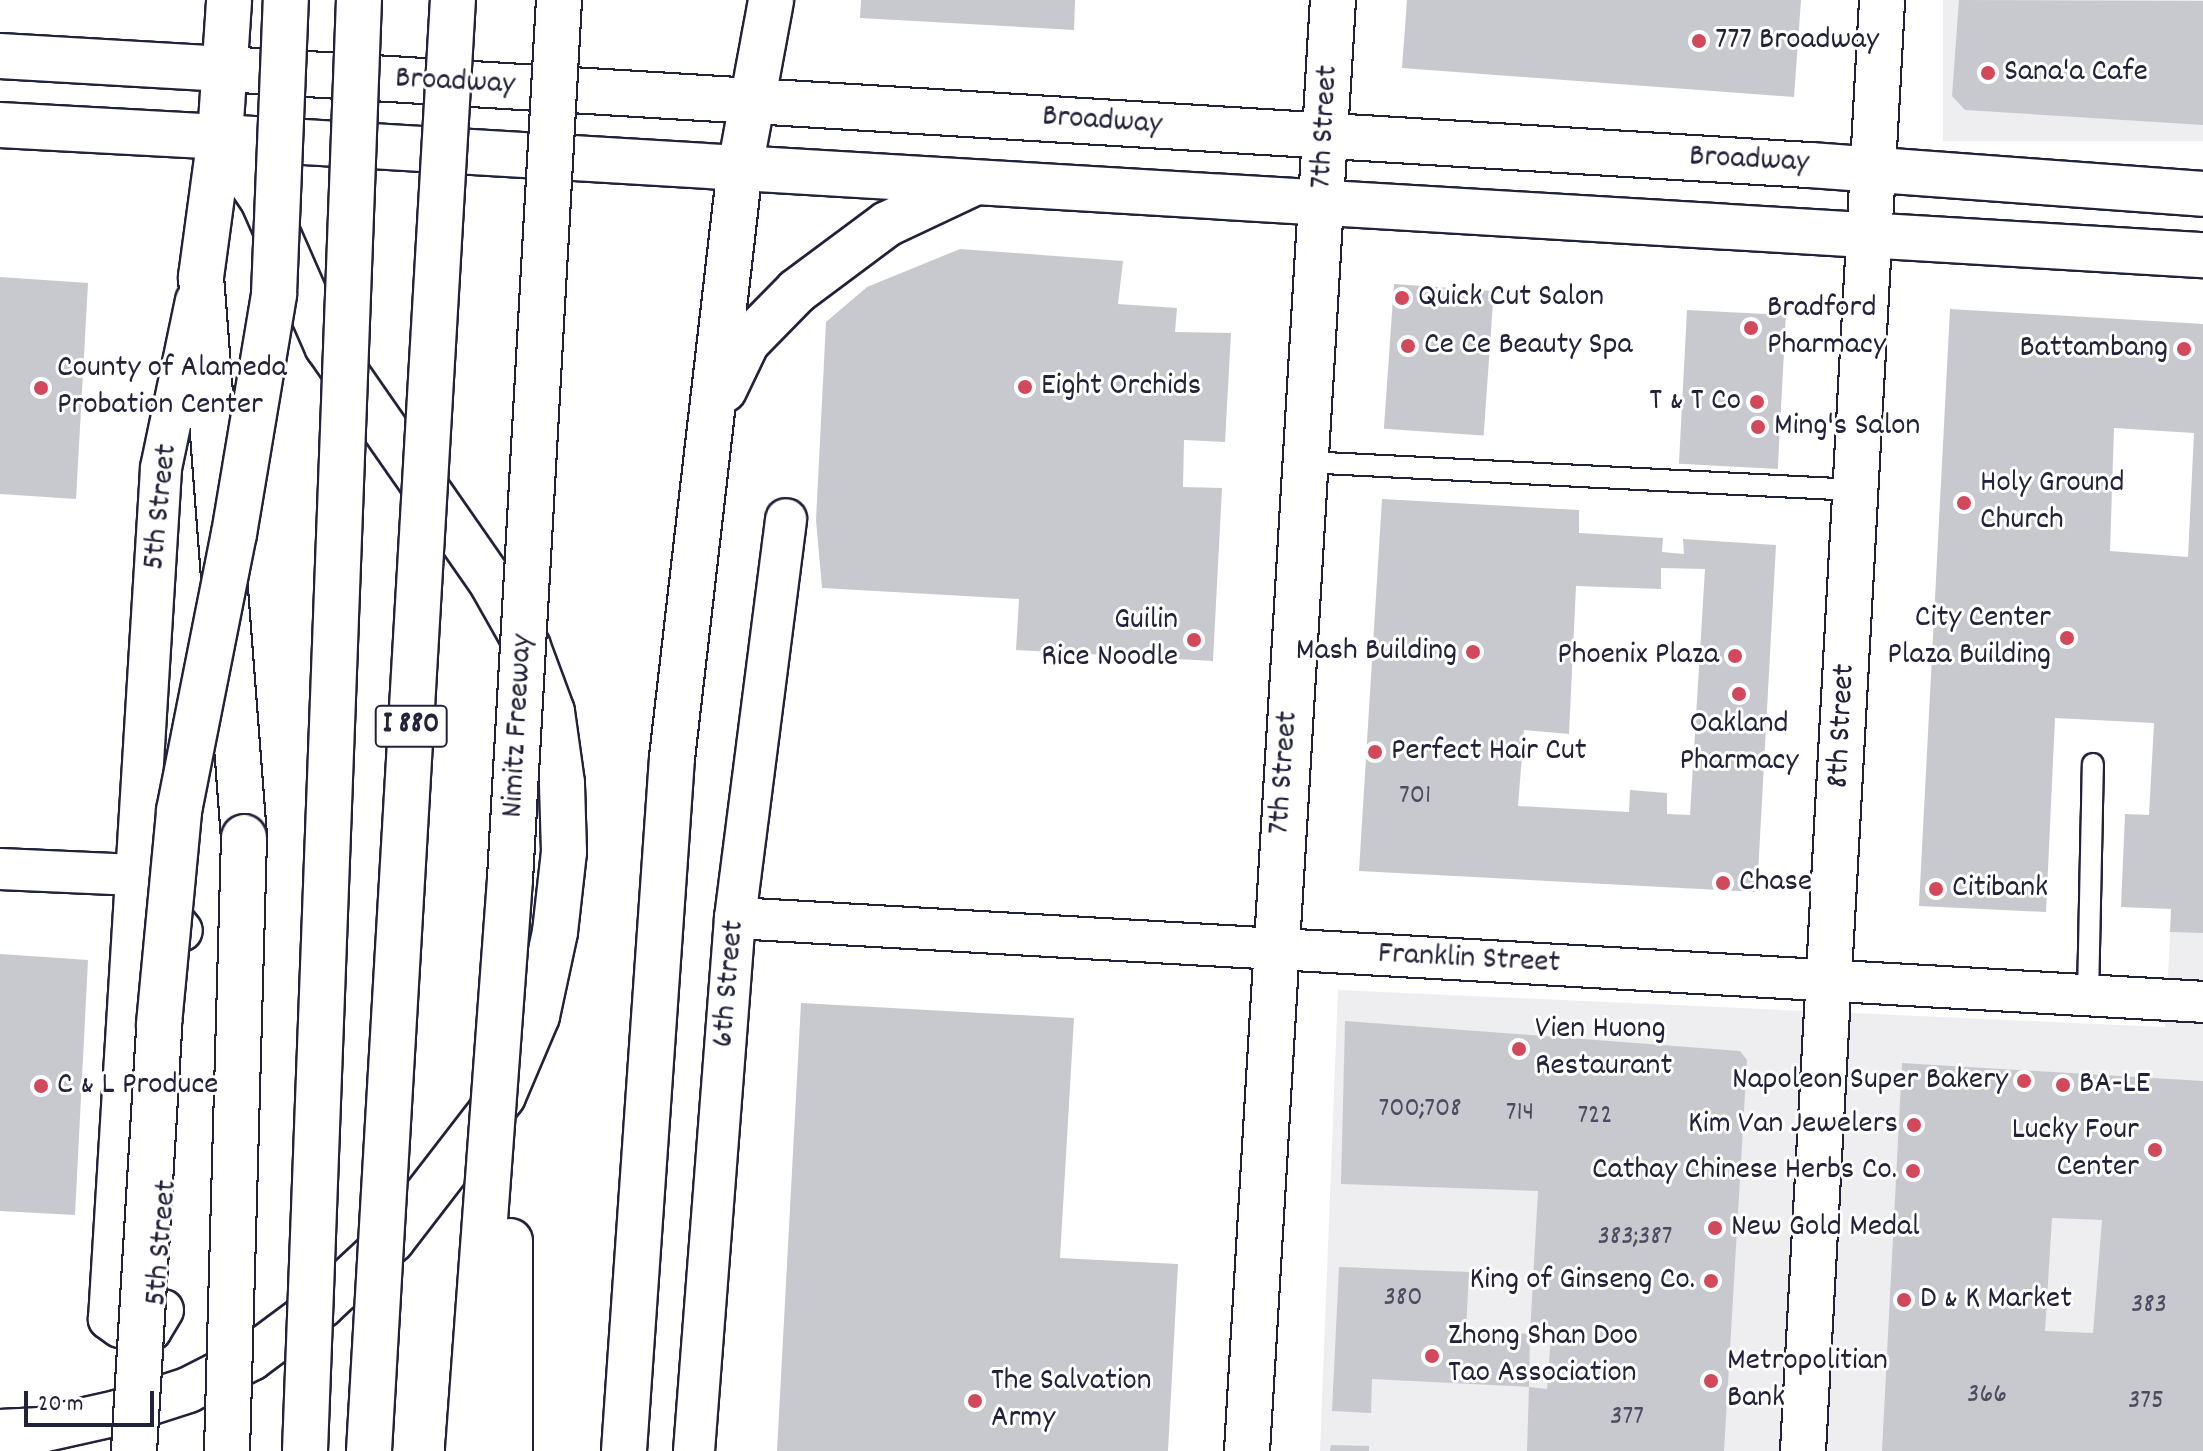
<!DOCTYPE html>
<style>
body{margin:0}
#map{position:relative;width:2203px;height:1451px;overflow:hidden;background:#fff;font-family:Dekko,sans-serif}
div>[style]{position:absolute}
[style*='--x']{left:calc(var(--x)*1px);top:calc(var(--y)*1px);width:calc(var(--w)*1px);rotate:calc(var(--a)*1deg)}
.built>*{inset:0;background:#eeeef1;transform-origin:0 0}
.building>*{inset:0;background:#c8c8cf;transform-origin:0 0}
.roads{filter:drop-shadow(2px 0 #22223b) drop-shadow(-2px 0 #22223b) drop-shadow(0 2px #22223b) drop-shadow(0 -2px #22223b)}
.service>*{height:20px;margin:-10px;padding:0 10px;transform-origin:10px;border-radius:10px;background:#fff}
.minor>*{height:40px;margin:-20px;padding:0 20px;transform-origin:20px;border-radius:20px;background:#fff}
.tertiary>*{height:44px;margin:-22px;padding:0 22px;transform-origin:22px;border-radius:22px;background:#fff}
.secondary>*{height:44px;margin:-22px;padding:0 22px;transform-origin:22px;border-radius:22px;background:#fff}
.primary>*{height:44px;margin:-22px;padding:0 22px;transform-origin:22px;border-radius:22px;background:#fff}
.motorway>*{height:44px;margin:-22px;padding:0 22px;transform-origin:22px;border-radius:22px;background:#fff}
.bridges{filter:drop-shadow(2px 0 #22223b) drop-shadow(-2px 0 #22223b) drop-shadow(0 2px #22223b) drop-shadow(0 -2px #22223b)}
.motorway-bridge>*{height:44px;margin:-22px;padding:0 22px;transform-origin:22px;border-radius:22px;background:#fff}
.dots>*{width:22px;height:22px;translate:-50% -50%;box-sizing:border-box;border:4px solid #fff;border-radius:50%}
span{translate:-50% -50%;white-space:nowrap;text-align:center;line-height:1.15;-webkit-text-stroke:6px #fff;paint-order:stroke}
.number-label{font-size:28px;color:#4c4c60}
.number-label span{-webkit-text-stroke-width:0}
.shield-label span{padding:2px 6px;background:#fff;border:2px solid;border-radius:6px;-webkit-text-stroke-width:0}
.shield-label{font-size:30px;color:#22223b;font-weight:700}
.poi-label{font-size:32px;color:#22223b}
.left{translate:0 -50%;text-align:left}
.right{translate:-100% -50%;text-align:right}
.street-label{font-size:32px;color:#22223b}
.scale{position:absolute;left:24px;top:1391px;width:130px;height:36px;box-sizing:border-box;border:4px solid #22223b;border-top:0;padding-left:10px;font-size:24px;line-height:28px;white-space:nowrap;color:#22223b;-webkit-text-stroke:6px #fff;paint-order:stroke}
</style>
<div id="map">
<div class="built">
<div style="left:1943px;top:0;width:260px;height:141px"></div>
<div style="clip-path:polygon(2203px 353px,2203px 1451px,1320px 1451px,1338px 990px,2165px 1027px)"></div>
</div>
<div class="building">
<div style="clip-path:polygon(861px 0,1075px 0,1074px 30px,860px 18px)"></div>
<div style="clip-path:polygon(1407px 0,1801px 0,1794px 97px,1402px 68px)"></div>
<div style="clip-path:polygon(1959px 0,2203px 1px,2203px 125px,1965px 110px,1952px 96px)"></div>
<div style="clip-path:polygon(960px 249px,1123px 261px,1118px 304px,1177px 308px,1175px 332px,1231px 333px,1225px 442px,1184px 440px,1183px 487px,1222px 488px,1213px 661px,1016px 650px,1019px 599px,822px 588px,816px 520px,826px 322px,867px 287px)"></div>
<div style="clip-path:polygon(0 277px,88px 283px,76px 499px,0 494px)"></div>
<div style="left:1394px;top:284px;width:100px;height:145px;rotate:4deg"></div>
<div style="clip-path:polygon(evenodd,1950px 309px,2203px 324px,2203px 933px,2170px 932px,2171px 909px,2121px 907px,2125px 814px,2149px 815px,2154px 723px,2055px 718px,2046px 912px,1919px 906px,1950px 309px,2114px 428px,2194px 433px,2188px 557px,2110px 551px,2114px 428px)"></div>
<div style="left:1687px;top:310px;width:99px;height:154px;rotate:3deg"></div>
<div style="clip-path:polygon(evenodd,1382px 499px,1579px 510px,1579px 533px,1663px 538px,1662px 552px,1684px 554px,1683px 539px,1776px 545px,1757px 892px,1359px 871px,1382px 499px,1661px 568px,1705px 569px,1690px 815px,1667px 814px,1667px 793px,1630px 790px,1629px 812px,1518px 806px,1524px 730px,1569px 734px,1576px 586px,1661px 589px,1661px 568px)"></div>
<div style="clip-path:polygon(0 954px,88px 960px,75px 1215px,0 1211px)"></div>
<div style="clip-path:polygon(801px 1003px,1074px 1018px,1060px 1258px,1178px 1264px,1168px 1451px,777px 1451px)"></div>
<div style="clip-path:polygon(1345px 1021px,1740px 1051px,1747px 1060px,1724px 1451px,1527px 1451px,1529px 1387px,1372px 1379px,1371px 1413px,1332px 1411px,1339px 1267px,1469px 1272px,1466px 1331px,1530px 1334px,1529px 1387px,1547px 1389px,1551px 1336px,1530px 1334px,1538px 1191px,1341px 1184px)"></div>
<div style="clip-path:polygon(evenodd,1902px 1063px,2203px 1081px,2203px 1451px,1882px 1451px,1902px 1063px,2052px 1218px,2102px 1220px,2093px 1333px,2045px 1331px,2052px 1218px)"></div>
<div style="clip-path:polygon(1331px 1445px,1369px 1446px,1369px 1451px,1330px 1451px)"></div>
</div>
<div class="roads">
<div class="service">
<div style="--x:1305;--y:462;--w:552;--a:2.91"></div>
<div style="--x:2088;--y:997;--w:233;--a:-88.8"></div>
</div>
<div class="minor">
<div style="--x:0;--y:869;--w:136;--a:2.5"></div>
<div style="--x:136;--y:875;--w:72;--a:50.6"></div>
<div style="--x:735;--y:918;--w:1470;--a:3.27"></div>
<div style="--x:163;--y:1310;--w:23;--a:121"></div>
<div style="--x:151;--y:1330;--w:31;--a:-174"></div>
<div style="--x:120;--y:1327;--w:14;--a:-144"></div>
<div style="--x:109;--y:1319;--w:853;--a:-86.5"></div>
<div style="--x:161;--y:468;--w:171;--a:-78.2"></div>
<div style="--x:694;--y:1451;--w:535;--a:-85.6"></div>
<div style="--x:735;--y:918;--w:402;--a:-82.7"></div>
</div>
<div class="tertiary">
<div style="--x:0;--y:56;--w:225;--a:3.3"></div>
<div style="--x:0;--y:125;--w:220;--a:3.1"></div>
<div style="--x:740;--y:168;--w:171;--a:-79.5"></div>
</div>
<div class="secondary">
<div style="--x:201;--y:277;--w:141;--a:-82.3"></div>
<div style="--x:1803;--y:1451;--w:1453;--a:-86.88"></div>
</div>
<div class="primary">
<div style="--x:225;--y:69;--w:1588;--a:3.47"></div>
<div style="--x:1810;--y:165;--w:394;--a:4.2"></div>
<div style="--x:220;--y:137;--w:1987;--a:3.41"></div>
<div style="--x:220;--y:137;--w:137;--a:-86.2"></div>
<div style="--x:0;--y:1432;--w:41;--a:-2.8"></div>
<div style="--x:41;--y:1430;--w:78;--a:-12.6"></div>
<div style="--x:117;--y:1413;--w:75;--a:-17.9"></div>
<div style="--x:188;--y:1390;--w:71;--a:-26.9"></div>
<div style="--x:251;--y:1358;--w:89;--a:-36.7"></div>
<div style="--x:322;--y:1305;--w:96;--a:-42.9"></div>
<div style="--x:392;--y:1240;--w:182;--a:-52.4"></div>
<div style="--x:503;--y:1096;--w:87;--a:-67"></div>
<div style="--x:537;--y:1016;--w:86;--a:-77.9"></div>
<div style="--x:555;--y:932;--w:81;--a:-83.6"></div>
<div style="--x:564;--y:852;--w:69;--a:-91.7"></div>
<div style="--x:562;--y:783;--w:72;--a:-98"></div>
<div style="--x:552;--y:712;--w:69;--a:-110.3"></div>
<div style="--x:528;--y:647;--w:73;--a:-119.4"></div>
<div style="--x:492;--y:583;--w:289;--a:-124.8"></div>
<div style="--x:327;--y:346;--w:159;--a:-113.7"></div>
<div style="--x:263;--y:200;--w:76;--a:-124.3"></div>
<div style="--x:1247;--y:1451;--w:1454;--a:-86.61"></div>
</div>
<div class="motorway">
<div style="--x:201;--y:277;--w:562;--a:85.61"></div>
<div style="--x:724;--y:390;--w:53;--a:-64.4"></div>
<div style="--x:747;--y:342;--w:71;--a:-45.6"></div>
<div style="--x:797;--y:291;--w:112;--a:-36.7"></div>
<div style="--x:887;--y:224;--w:92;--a:-25.2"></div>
<div style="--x:624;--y:1451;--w:695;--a:-86.04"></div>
<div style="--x:672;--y:758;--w:594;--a:-83.43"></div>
</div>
</div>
<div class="bridges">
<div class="motorway-bridge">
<div style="--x:134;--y:1451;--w:428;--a:-86.6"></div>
<div style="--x:159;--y:1024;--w:214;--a:-84.6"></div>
<div style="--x:179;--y:811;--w:282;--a:-78.8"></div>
<div style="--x:234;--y:534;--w:243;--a:-80.5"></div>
<div style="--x:274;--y:294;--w:294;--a:-87.7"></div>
<div style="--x:227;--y:1451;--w:614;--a:-88.41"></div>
<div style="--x:305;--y:1451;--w:1452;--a:-87.87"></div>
<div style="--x:369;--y:1451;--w:1453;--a:-86.69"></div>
<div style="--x:468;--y:1451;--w:574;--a:-85.8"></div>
<div style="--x:510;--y:879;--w:880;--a:-86.81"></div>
<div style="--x:510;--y:1451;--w:210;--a:-90"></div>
</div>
</div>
<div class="dots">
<div style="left:1699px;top:41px;background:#d1495b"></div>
<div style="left:1988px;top:73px;background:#d1495b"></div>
<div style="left:1402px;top:298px;background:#d1495b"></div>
<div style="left:1751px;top:328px;background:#d1495b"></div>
<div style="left:1408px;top:346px;background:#d1495b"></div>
<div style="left:2184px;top:349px;background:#d1495b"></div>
<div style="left:1025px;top:387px;background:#d1495b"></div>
<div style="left:41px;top:388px;background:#d1495b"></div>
<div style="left:1757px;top:402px;background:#d1495b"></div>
<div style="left:1758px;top:427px;background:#d1495b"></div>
<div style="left:1964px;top:503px;background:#d1495b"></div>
<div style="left:2067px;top:638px;background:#d1495b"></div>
<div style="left:1194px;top:640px;background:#d1495b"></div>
<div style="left:1473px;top:652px;background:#d1495b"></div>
<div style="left:1735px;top:656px;background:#d1495b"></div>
<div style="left:1739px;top:694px;background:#d1495b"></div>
<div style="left:1375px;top:752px;background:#d1495b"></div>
<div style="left:1723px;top:883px;background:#d1495b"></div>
<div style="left:1936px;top:889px;background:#d1495b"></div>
<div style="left:1519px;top:1049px;background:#d1495b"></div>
<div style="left:2024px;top:1081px;background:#d1495b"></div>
<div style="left:2063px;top:1085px;background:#d1495b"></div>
<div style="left:41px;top:1086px;background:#d1495b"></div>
<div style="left:1914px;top:1125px;background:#d1495b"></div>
<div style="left:2155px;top:1150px;background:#d1495b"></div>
<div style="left:1913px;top:1171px;background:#d1495b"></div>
<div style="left:1715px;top:1228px;background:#d1495b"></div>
<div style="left:1711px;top:1281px;background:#d1495b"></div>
<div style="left:1904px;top:1300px;background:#d1495b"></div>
<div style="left:1432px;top:1356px;background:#d1495b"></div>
<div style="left:1711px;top:1381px;background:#d1495b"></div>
<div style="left:975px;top:1401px;background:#d1495b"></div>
</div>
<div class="number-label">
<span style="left:1415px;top:797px">701</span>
<span style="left:1420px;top:1110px">700;708</span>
<span style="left:1520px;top:1114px">714</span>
<span style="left:1595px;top:1117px">722</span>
<span style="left:1635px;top:1238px">383;387</span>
<span style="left:1403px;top:1299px">380</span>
<span style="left:2149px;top:1306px">383</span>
<span style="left:1987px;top:1396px">366</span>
<span style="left:2146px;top:1402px">375</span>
<span style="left:1627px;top:1418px">377</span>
</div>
<div class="shield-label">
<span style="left:411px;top:726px">I 880</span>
</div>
<div class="poi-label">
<span class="left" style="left:1715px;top:41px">777 Broadway</span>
<span class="left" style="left:2004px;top:73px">Sana'a Cafe</span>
<span class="left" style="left:1418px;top:298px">Quick Cut Salon</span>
<span class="left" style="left:1767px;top:328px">Bradford<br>Pharmacy</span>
<span class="left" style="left:1424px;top:346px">Ce Ce Beauty Spa</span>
<span class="right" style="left:2168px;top:349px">Battambang</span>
<span class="left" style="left:57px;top:388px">County of Alameda<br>Probation Center</span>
<span class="left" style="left:1041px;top:387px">Eight Orchids</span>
<span class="right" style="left:1741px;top:402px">T &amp; T Co</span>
<span class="left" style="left:1774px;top:427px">Ming's Salon</span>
<span class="left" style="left:1980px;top:503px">Holy Ground<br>Church</span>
<span class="right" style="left:2051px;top:638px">City Center<br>Plaza Building</span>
<span class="right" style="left:1178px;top:640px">Guilin<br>Rice Noodle</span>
<span class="right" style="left:1457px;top:652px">Mash Building</span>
<span class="right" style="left:1719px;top:656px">Phoenix Plaza</span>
<span style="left:1739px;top:744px">Oakland<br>Pharmacy</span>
<span class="left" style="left:1391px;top:752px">Perfect Hair Cut</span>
<span class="left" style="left:1739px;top:883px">Chase</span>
<span class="left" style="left:1952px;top:889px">Citibank</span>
<span class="left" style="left:1535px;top:1049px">Vien Huong<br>Restaurant</span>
<span class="right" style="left:2008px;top:1081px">Napoleon Super Bakery</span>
<span class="left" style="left:2079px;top:1085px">BA-LE</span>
<span class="left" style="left:57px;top:1086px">C &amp; L Produce</span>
<span class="right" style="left:1898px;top:1125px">Kim Van Jewelers</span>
<span class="right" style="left:2139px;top:1150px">Lucky Four<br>Center</span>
<span class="right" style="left:1897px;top:1171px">Cathay Chinese Herbs Co.</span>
<span class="left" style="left:1731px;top:1228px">New Gold Medal</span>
<span class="right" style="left:1695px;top:1281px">King of Ginseng Co.</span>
<span class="left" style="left:1920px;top:1300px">D &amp; K Market</span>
<span class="left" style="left:1448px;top:1356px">Zhong Shan Doo<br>Tao Association</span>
<span class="left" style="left:1727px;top:1381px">Metropolitian<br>Bank</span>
<span class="left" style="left:991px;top:1401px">The Salvation<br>Army</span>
</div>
<div class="street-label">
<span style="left:455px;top:83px;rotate:3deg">Broadway</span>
<span style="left:1102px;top:122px;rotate:4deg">Broadway</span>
<span style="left:1326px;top:127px;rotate:-87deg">7th Street</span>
<span style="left:1749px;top:161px;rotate:3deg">Broadway</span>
<span style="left:162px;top:507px;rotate:-84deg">5th Street</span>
<span style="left:519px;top:726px;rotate:-87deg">Nimitz Freeway</span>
<span style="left:1843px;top:726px;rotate:-87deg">8th Street</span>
<span style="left:1285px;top:773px;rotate:-86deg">7th Street</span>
<span style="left:1469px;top:960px;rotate:3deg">Franklin Street</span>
<span style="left:730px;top:984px;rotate:-85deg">6th Street</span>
<span style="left:163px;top:1243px;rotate:-85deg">5th Street</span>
</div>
<div class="scale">20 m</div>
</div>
